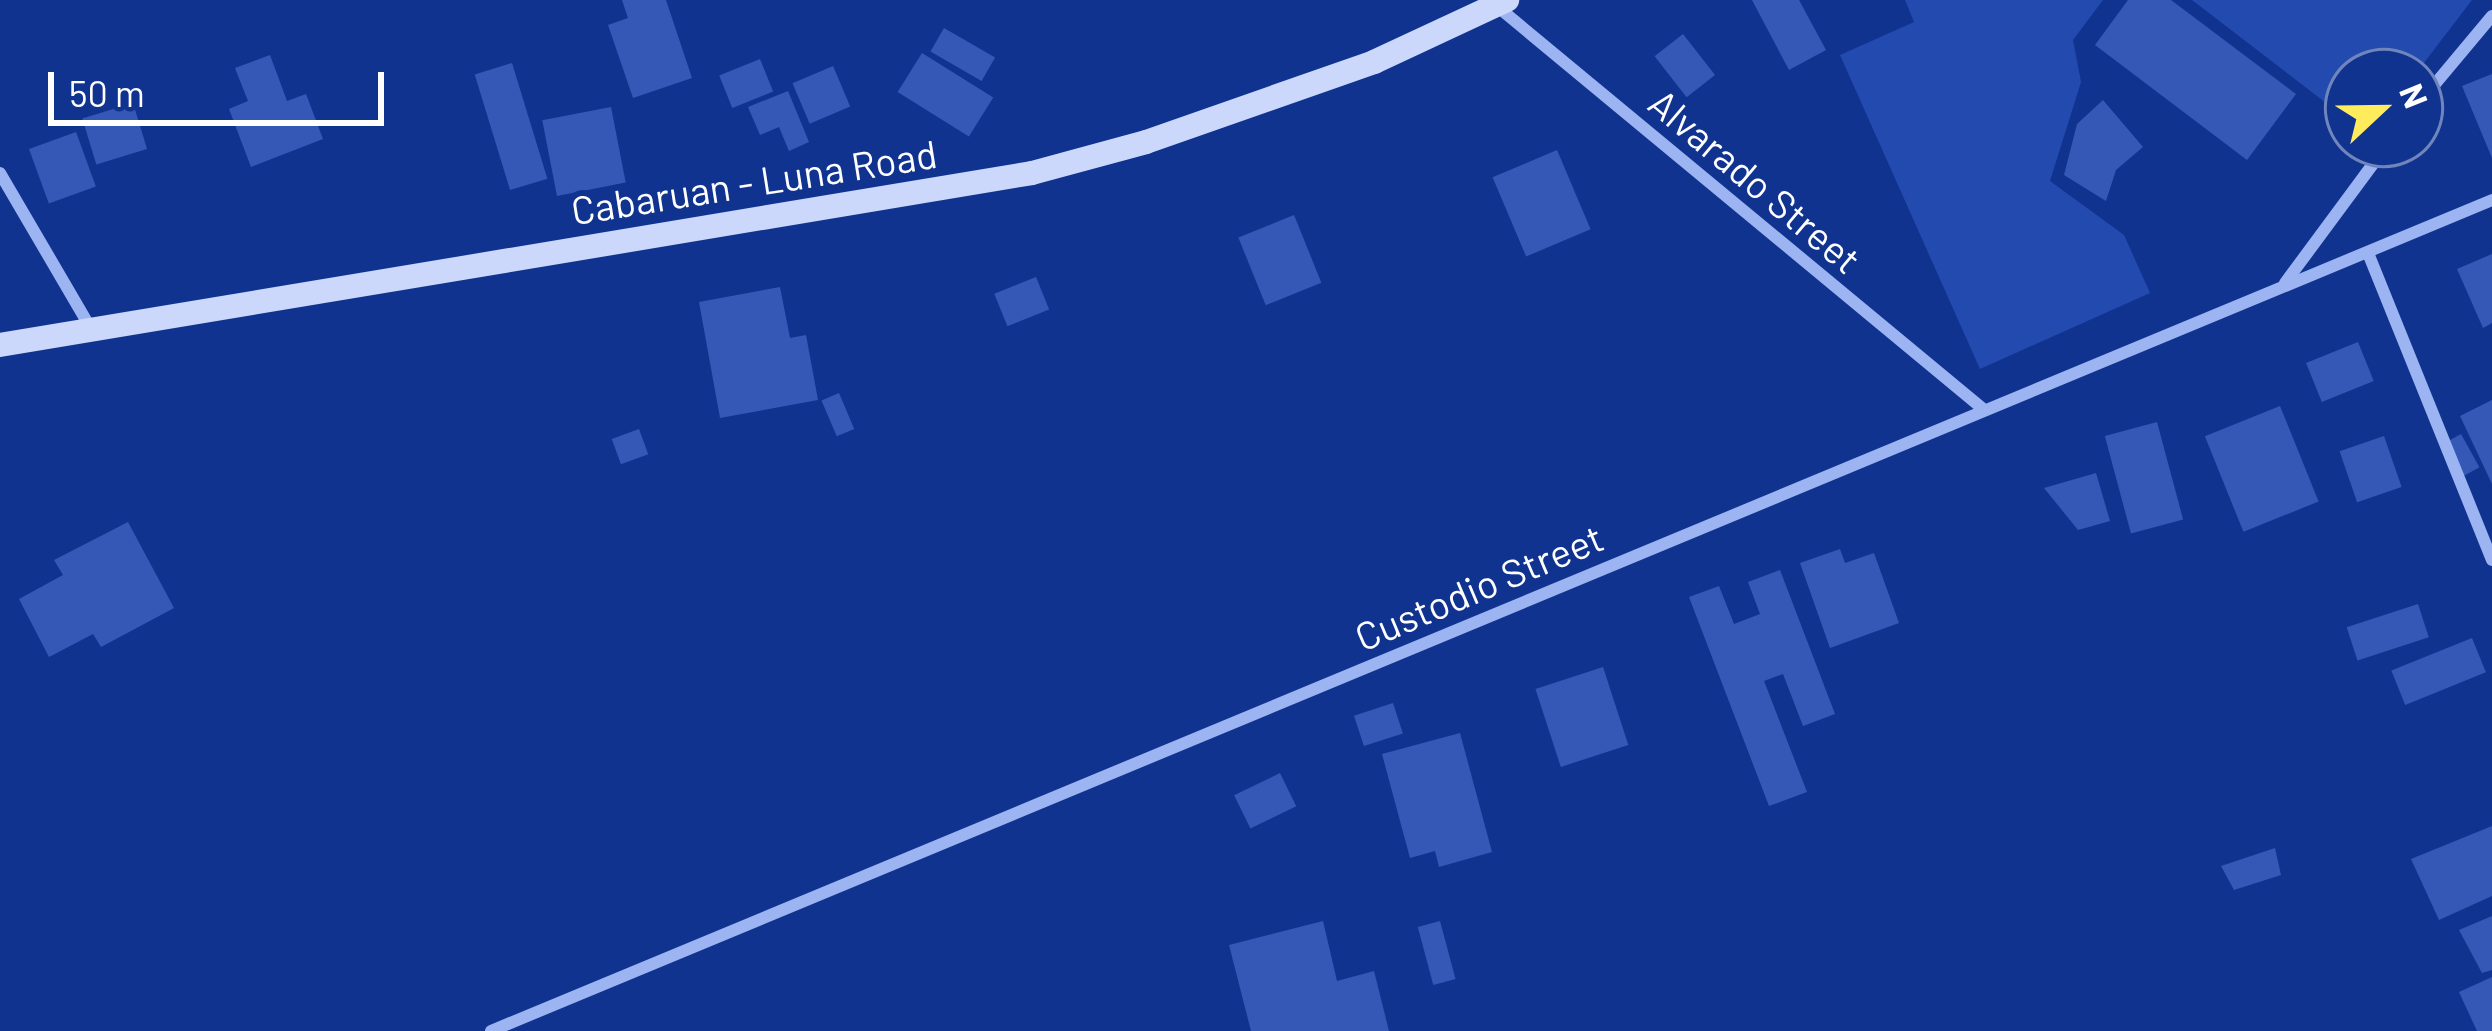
<!DOCTYPE html>
<style>
body{margin:0}
#map{position:relative;width:2492px;height:1031px;overflow:hidden;background:#113390;font-family:Barlow,sans-serif}
div>[style]{position:absolute}
[style*='--x']{left:calc(var(--x)*1px);top:calc(var(--y)*1px);width:calc(var(--w)*1px);rotate:calc(var(--a)*1deg)}
.green>*{inset:0;background:#234aaf}
.building>*{inset:0;background:#3558b7;transform-origin:0 0}
.street>*{height:12px;margin:-6px;padding:0 6px;transform-origin:6px;border-radius:6px;background:#9cb4f2}
.secondary>*{height:24px;margin:-12px;padding:0 12px;transform-origin:12px;border-radius:12px;background:#cbd8fc}
span{translate:-50% -50%;white-space:nowrap;text-align:center;line-height:1.15;-webkit-text-stroke:12px #113390;paint-order:stroke}
.street-label{font-size:39px;color:#fff}
.north{position:absolute;left:2324px;top:48px;width:120px;height:120px;box-sizing:border-box;background:#113390;border:3px solid #7085bc;border-radius:50%;rotate:68deg;font-size:33px;font-weight:700;line-height:48px;text-align:center;color:#fff}
.north::after{content:'';display:block;margin:auto;width:42px;height:54px;background:#ffec5d;clip-path:polygon(50% 0,100% 100%,50% 72%,0 100%)}
.scale{position:absolute;left:48px;top:72px;width:336px;height:54px;box-sizing:border-box;border:6px solid #fff;border-top:0;padding-left:15px;font-size:36px;line-height:42px;white-space:nowrap;color:#fff;-webkit-text-stroke:9px #113390;paint-order:stroke}
</style>
<div id="map">
<div class="green">
<div style="clip-path:polygon(1905px 0,2103px 0,2073px 40px,2081px 82px,2050px 181px,2124px 235px,2150px 293px,1980px 369px,1840px 55px,1914px 22px)"></div>
<div style="clip-path:polygon(2192px 0,2472px 0,2417px 72px,2348px 72px,2348px 120px)"></div>
</div>
<div class="building">
<div style="clip-path:polygon(622px 0,666px 0,692px 78px,633px 98px,608px 25px,628px 18px)"></div>
<div style="clip-path:polygon(1752px 0,1799px 0,1826px 50px,1789px 70px)"></div>
<div style="clip-path:polygon(2128px 0,2171px 0,2296px 94px,2247px 160px,2095px 45px)"></div>
<div style="left:944px;top:28px;width:59px;height:27px;rotate:30deg"></div>
<div style="left:1683px;top:34px;width:52px;height:36px;rotate:52deg"></div>
<div style="left:922px;top:53px;width:84px;height:46px;rotate:32deg"></div>
<div style="clip-path:polygon(270px 55px,287px 101px,306px 94px,323px 139px,251px 167px,229px 109px,248px 101px,235px 68px)"></div>
<div style="left:760px;top:59px;width:35px;height:44px;rotate:68deg"></div>
<div style="left:512px;top:63px;width:121px;height:39px;rotate:73deg"></div>
<div style="left:833px;top:66px;width:44px;height:44px;rotate:67deg"></div>
<div style="clip-path:polygon(2492px 74px,2492px 158px,2462px 86px)"></div>
<div style="clip-path:polygon(788px 91px,809px 142px,789px 151px,779px 127px,760px 135px,748px 107px)"></div>
<div style="clip-path:polygon(2103px 100px,2143px 147px,2116px 170px,2106px 201px,2064px 175px,2077px 124px)"></div>
<div style="left:133px;top:103px;width:48px;height:53px;rotate:73deg"></div>
<div style="left:611px;top:107px;width:77px;height:70px;rotate:79deg"></div>
<div style="left:76px;top:132px;width:58px;height:50px;rotate:70deg"></div>
<div style="left:1557px;top:150px;width:86px;height:70px;rotate:67deg"></div>
<div style="left:1294px;top:215px;width:73px;height:60px;rotate:68deg"></div>
<div style="clip-path:polygon(2492px 254px,2492px 323px,2483px 328px,2457px 269px)"></div>
<div style="left:1036px;top:277px;width:35px;height:45px;rotate:68deg"></div>
<div style="clip-path:polygon(780px 287px,790px 338px,806px 335px,818px 400px,720px 418px,699px 302px)"></div>
<div style="left:2358px;top:342px;width:42px;height:56px;rotate:68deg"></div>
<div style="left:839px;top:393px;width:39px;height:19px;rotate:67deg"></div>
<div style="clip-path:polygon(2492px 400px,2492px 484px,2460px 416px)"></div>
<div style="left:2280px;top:406px;width:103px;height:81px;rotate:68deg"></div>
<div style="left:2157px;top:422px;width:101px;height:54px;rotate:75deg"></div>
<div style="left:639px;top:429px;width:27px;height:29px;rotate:70deg"></div>
<div style="left:2461px;top:434px;width:38px;height:21px;rotate:61deg"></div>
<div style="left:2384px;top:436px;width:54px;height:47px;rotate:71deg"></div>
<div style="clip-path:polygon(2096px 473px,2110px 521px,2078px 530px,2044px 488px)"></div>
<div style="clip-path:polygon(128px 522px,174px 608px,101px 647px,93px 634px,49px 657px,19px 599px,63px 575px,54px 560px)"></div>
<div style="clip-path:polygon(1840px 549px,1845px 563px,1874px 553px,1899px 623px,1830px 648px,1800px 563px)"></div>
<div style="clip-path:polygon(1780px 570px,1835px 714px,1803px 726px,1783px 674px,1764px 681px,1807px 792px,1769px 806px,1689px 597px,1719px 586px,1734px 624px,1760px 614px,1748px 582px)"></div>
<div style="left:2418px;top:604px;width:35px;height:75px;rotate:72deg"></div>
<div style="left:2472px;top:638px;width:37px;height:87px;rotate:68deg"></div>
<div style="left:1603px;top:667px;width:82px;height:71px;rotate:72deg"></div>
<div style="left:1393px;top:703px;width:32px;height:41px;rotate:72deg"></div>
<div style="clip-path:polygon(1460px 733px,1492px 852px,1439px 867px,1435px 851px,1410px 858px,1382px 754px)"></div>
<div style="left:1280px;top:773px;width:37px;height:51px;rotate:64deg"></div>
<div style="clip-path:polygon(2492px 826px,2492px 896px,2439px 920px,2411px 859px)"></div>
<div style="clip-path:polygon(2275px 848px,2281px 875px,2234px 890px,2221px 866px)"></div>
<div style="clip-path:polygon(2492px 916px,2492px 970px,2482px 973px,2459px 930px)"></div>
<div style="clip-path:polygon(1323px 921px,1337px 981px,1374px 971px,1389px 1031px,1251px 1031px,1229px 945px)"></div>
<div style="left:1440px;top:921px;width:60px;height:23px;rotate:75deg"></div>
<div style="clip-path:polygon(2492px 977px,2492px 1031px,2477px 1031px,2459px 992px)"></div>
</div>
<div class="street">
<div style="--x:1493;--y:3;--w:635;--a:39.63"></div>
<div style="--x:2420;--y:102;--w:112;--a:-50.1"></div>
<div style="--x:0;--y:173;--w:181;--a:59.7"></div>
<div style="--x:2368;--y:253;--w:331;--a:68"></div>
<div style="--x:2285;--y:283;--w:173;--a:-53.5"></div>
<div style="--x:491;--y:1031;--w:2167;--a:-22.55"></div>
</div>
<div class="secondary">
<div style="--x:0;--y:345;--w:1046;--a:-9.46"></div>
<div style="--x:1032;--y:173;--w:118;--a:-15.2"></div>
<div style="--x:1146;--y:142;--w:242;--a:-19.3"></div>
<div style="--x:1374;--y:62;--w:147;--a:-25"></div>
</div>
<div class="street-label">
<span style="left:1755px;top:181px;rotate:40deg">Alvarado Street</span>
<span style="left:754px;top:182px;rotate:-9deg">Cabaruan - Luna Road</span>
<span style="left:1479px;top:587px;rotate:-23deg">Custodio Street</span>
</div>
<div class="north">N</div>
<div class="scale">50 m</div>
</div>
